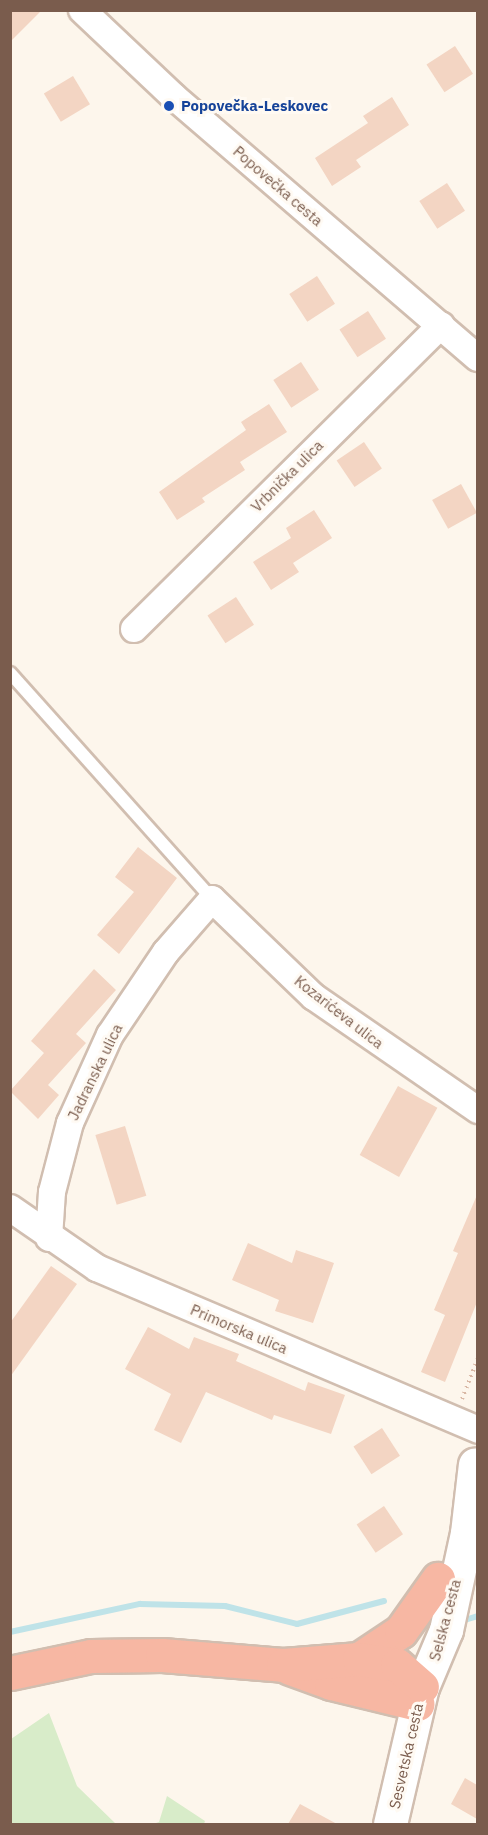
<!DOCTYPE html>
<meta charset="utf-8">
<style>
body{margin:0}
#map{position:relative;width:488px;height:1835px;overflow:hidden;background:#fdf6ec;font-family:"IBM Plex Sans",sans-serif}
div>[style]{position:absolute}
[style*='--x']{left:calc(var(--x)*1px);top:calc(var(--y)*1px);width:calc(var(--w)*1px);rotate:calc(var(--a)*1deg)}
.green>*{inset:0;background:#d8ecc9}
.stream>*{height:6px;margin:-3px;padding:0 3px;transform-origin:3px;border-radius:3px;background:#bfe3e8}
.building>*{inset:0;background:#f3d5c3;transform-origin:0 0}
.path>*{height:4px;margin-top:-2px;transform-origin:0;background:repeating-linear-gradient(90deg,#d9b8a5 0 1.5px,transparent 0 6px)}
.roads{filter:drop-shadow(2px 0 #d1beb0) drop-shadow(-2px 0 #d1beb0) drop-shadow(0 2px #d1beb0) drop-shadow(0 -2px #d1beb0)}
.lane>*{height:12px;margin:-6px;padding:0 6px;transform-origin:6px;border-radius:6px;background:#fff}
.street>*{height:26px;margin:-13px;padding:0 13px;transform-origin:13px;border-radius:13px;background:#fff}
.secondary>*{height:33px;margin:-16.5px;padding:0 16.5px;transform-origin:16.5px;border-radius:16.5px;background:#fff}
.highway>*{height:33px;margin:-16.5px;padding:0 16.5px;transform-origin:16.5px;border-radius:16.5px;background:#f7b7a3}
.dots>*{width:16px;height:16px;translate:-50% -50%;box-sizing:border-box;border:3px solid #fffaf3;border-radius:50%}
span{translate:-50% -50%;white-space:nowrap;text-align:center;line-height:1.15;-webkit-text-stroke:6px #fffaf3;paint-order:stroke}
.transit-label{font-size:15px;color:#164399;font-weight:700}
.left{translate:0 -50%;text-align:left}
.street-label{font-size:15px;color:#7a5c4d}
.frame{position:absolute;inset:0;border:12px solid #7a5c4d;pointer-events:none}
</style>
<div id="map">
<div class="green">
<div style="clip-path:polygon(49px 1713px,77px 1786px,116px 1824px,11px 1824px,11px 1739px)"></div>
<div style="clip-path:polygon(167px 1796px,205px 1821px,204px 1824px,153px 1824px,159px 1822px)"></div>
</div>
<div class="stream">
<div style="--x:468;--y:1619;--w:10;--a:-17"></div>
<div style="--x:10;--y:1632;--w:133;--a:-12.2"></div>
<div style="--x:140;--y:1604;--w:85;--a:1.3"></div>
<div style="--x:225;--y:1606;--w:74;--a:14"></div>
<div style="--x:297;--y:1624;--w:90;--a:-14.8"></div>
</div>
<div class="building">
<div style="clip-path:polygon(10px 10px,42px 10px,10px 42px)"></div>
<div style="left:455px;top:46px;width:33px;height:34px;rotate:57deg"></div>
<div style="left:73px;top:76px;width:33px;height:34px;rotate:59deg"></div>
<div style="clip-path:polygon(392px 97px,409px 125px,356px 160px,361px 167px,332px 186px,315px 158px,368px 123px,363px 116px)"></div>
<div style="left:447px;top:183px;width:33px;height:33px;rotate:57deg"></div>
<div style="left:317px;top:276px;width:33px;height:33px;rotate:57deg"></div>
<div style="left:368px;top:311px;width:33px;height:34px;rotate:57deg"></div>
<div style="left:301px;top:362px;width:33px;height:33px;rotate:57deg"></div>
<div style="clip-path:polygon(269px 404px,287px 432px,240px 462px,245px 470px,202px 498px,205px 502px,177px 520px,159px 492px,246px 430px,241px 422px)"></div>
<div style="left:364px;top:442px;width:32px;height:33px;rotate:56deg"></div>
<div style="left:461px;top:484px;width:33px;height:33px;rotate:61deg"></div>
<div style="clip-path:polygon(314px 510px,332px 538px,293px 563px,299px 572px,271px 590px,253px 562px,291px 538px,286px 528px)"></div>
<div style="left:236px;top:597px;width:33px;height:34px;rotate:57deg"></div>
<div style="clip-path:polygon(138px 847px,177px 878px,119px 954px,97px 935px,134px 892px,115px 877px)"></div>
<div style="clip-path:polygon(94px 969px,116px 990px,76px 1034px,86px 1043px,48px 1085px,59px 1095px,38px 1119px,10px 1091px,44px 1053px,31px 1041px)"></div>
<div style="left:398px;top:1086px;width:45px;height:79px;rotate:29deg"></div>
<div style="left:125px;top:1126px;width:73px;height:31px;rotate:73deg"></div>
<div style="clip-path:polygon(477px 1195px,477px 1302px,445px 1382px,421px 1372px,445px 1315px,434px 1310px,458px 1253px,453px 1251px)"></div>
<div style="clip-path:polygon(248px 1243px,292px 1263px,296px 1250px,334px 1263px,313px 1323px,275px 1311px,279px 1300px,232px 1280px)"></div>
<div style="clip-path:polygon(51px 1266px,77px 1284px,10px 1377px,10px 1323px)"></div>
<div style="clip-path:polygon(148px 1327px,189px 1349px,194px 1337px,239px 1354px,236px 1361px,305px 1391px,308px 1382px,345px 1395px,331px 1434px,274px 1415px,272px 1420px,206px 1392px,181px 1443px,154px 1430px,171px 1394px,125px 1369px)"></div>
<div style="left:382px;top:1428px;width:33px;height:34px;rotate:57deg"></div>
<div style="left:384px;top:1506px;width:34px;height:33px;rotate:56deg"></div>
<div style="clip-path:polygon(465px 1778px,477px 1785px,477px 1819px,451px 1804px)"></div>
<div style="clip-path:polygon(300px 1804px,337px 1824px,288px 1824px)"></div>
</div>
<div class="path">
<div style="--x:462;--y:1399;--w:44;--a:-68.7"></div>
</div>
<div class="roads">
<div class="lane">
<div style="--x:10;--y:673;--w:303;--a:48.2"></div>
</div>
<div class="street">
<div style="--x:82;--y:10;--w:125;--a:43.4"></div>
<div style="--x:173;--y:96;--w:402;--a:40.7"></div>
<div style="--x:134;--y:629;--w:432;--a:-44.7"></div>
<div style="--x:10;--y:1208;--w:106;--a:34.6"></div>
<div style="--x:97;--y:1268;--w:414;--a:23"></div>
<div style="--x:49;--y:1238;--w:46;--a:-86.3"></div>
<div style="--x:52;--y:1192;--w:71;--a:-75.4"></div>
<div style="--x:70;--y:1123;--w:97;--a:-65.6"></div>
<div style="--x:110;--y:1035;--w:100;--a:-56"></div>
<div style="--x:166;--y:952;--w:70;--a:-49"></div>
<div style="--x:212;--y:899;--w:141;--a:43.9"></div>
<div style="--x:314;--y:997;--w:199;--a:34.6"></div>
</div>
<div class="secondary">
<div style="--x:390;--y:1824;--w:141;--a:-76.9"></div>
<div style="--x:422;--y:1687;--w:62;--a:-67.2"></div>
<div style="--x:446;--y:1630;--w:99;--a:-77.8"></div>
<div style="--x:467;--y:1533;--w:69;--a:-83.4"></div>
</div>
<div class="highway">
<div style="--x:359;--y:1659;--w:50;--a:-33.7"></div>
<div style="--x:401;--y:1631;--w:64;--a:-54.6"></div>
<div style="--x:290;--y:1668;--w:44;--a:20.1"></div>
<div style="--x:331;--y:1683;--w:89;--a:13.6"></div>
<div style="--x:10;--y:1673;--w:83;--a:-11.9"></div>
<div style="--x:91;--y:1656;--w:71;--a:-0.8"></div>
<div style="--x:162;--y:1655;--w:121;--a:4.7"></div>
<div style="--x:283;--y:1665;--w:76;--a:-4.5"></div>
<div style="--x:359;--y:1659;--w:38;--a:9"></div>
<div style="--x:397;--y:1665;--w:33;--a:41"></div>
</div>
</div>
<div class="dots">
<div style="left:169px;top:106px;background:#1a4fb4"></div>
</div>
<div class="transit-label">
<span class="left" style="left:181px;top:106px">Popovečka-Leskovec</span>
</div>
<div class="street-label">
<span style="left:278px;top:186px;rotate:41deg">Popovečka cesta</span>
<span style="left:287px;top:476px;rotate:-45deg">Vrbnička ulica</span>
<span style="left:339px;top:1012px;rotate:38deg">Kozarićeva ulica</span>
<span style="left:95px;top:1072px;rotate:-64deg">Jadranska ulica</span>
<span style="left:239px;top:1329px;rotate:23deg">Primorska ulica</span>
<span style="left:445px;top:1620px;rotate:-75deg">Selska cesta</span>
<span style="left:406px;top:1756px;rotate:-77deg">Sesvetska cesta</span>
</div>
<div class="frame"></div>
</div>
